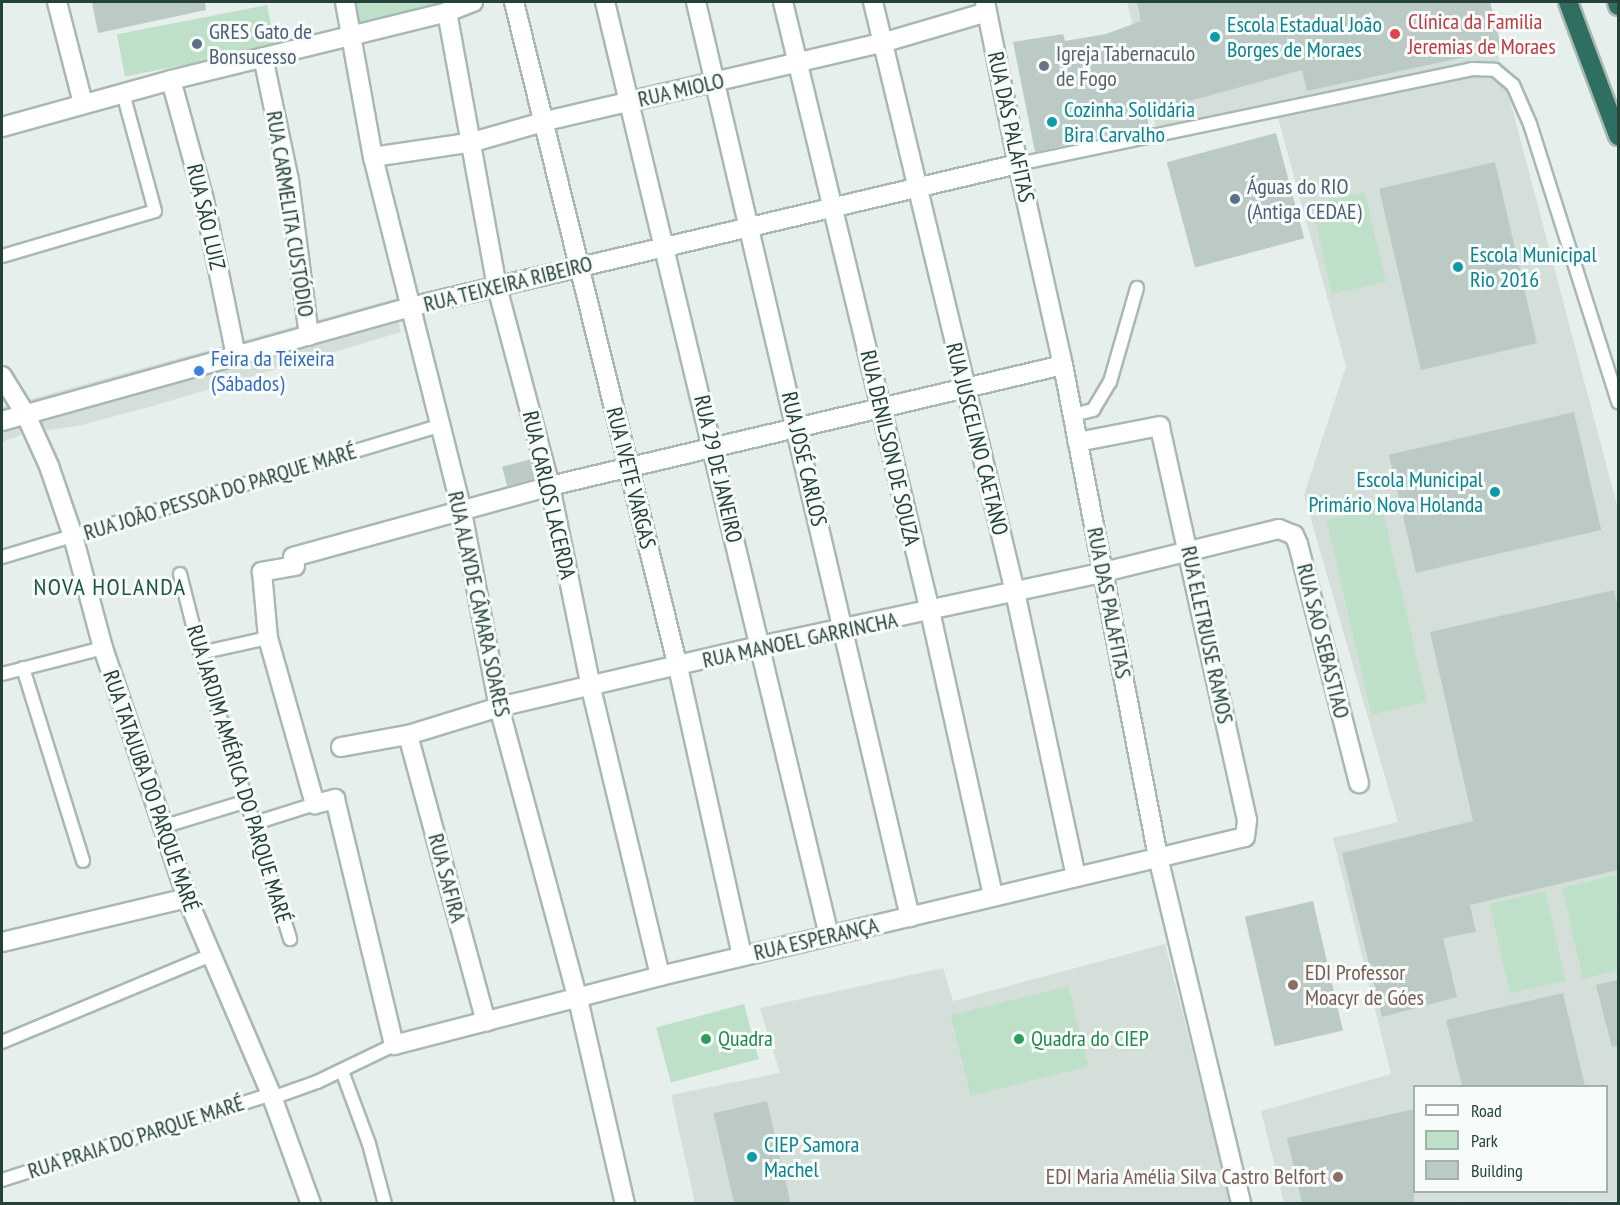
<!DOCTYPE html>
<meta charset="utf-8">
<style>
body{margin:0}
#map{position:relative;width:1620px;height:1205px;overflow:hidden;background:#e6efeb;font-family:"PT Sans Narrow",sans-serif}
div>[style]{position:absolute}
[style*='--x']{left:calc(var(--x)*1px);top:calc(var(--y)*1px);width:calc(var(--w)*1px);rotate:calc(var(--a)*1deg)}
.built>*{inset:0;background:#d4dfda}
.green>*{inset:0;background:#bfe0c8;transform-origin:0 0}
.building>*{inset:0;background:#bbcac4;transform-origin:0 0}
.roads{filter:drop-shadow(2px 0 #a8b8b2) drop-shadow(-2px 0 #a8b8b2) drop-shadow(0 2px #a8b8b2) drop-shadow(0 -2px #a8b8b2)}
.lane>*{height:12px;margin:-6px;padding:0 6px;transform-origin:6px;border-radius:6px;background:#fff}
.street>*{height:18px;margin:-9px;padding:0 9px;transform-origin:9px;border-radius:9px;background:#fff}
.secondary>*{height:18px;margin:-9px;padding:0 9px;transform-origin:9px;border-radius:9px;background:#fff}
.highway>*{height:18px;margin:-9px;padding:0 9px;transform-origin:9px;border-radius:9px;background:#2f6f62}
.dots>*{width:16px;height:16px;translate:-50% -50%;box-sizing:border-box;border:3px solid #f7fbf9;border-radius:50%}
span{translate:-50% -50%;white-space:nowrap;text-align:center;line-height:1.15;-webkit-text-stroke:6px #f7fbf9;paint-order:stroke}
.health-label{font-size:22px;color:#be3a42}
.left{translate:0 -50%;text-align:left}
.culture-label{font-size:22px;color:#0d838f}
.right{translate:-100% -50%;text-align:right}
.service-label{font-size:22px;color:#4e5e75}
.worship-label{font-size:22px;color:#5b616d}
.street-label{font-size:22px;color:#24423a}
.shop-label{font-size:22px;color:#366cbe}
.education-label{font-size:22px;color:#785e54}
.leisure-label{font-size:22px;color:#27864d}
.neighbourhood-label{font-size:24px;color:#1f5548;letter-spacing:1.5px}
.frame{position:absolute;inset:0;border:3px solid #24423a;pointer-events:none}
.legend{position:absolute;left:1413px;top:1085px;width:195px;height:108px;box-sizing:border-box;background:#f7fbf9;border:2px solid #a3b1ad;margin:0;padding:8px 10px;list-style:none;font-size:18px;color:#24423a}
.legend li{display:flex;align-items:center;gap:12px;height:30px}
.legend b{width:30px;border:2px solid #a3b1ad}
</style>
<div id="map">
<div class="built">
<div style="clip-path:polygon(evenodd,1127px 2px,1484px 2px,1618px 509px,1618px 1201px,1284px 1203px,1261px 1111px,1391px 1074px,1333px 838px,1398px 822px,1304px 495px,1346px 366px,1275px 107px,1157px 132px,1127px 2px,1414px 1086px,1606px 1086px,1606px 1192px,1414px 1192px,1414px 1086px)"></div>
<div style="clip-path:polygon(394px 299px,401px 332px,156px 405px,78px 426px,26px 433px,2px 442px,2px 407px)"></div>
<div style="clip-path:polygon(1165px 944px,1231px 1203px,695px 1203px,671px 1095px,780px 1073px,760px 1008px,943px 968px,953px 1001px)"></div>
</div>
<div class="green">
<div style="clip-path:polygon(353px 2px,454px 2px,358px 27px)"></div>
<div style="left:267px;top:5px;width:43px;height:153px;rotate:79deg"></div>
<div style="left:1365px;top:192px;width:92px;height:55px;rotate:77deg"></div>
<div style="left:1382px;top:507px;width:200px;height:57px;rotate:77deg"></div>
<div style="clip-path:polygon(1616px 875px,1618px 970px,1583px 979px,1562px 888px)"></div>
<div style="left:1545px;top:891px;width:92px;height:57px;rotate:77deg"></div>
<div style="left:1068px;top:986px;width:83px;height:121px;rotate:76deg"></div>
<div style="left:744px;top:1004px;width:57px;height:91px;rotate:75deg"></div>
</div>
<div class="building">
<div style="clip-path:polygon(92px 2px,205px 2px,206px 10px,98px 33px)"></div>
<div style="clip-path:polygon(1137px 2px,1490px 2px,1502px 49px,1307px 91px,1302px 70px,1146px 113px,1149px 126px,1035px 152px,1013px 42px,1063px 34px,1065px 41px,1106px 34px,1141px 21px)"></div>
<div style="left:1276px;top:133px;width:109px;height:113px;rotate:75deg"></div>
<div style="left:1495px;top:162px;width:186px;height:119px;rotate:77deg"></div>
<div style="left:1574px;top:412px;width:121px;height:190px;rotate:77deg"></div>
<div style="left:531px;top:459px;width:20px;height:30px;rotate:75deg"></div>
<div style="clip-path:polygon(1614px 590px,1618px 608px,1618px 870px,1470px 905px,1476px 932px,1443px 938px,1457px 997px,1382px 1017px,1342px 853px,1473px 821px,1430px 632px)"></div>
<div style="left:1313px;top:901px;width:133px;height:70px;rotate:77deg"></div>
<div style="clip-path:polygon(1618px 980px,1618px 1046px,1612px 1047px,1596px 985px)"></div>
<div style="clip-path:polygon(1563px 993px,1585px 1086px,1462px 1086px,1446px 1020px)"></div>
<div style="left:767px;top:1101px;width:105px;height:55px;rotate:77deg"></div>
<div style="clip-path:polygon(1414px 1109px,1414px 1203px,1302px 1203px,1287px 1138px)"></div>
</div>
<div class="roads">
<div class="lane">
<div style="--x:1018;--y:164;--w:464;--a:-11.8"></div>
<div style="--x:1472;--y:69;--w:23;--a:2"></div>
<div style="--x:1495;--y:70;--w:23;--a:40"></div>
<div style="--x:1513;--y:85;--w:43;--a:66.4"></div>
<div style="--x:1530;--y:124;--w:292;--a:72.4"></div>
<div style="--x:2;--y:256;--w:159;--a:-16.4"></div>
<div style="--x:155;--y:211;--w:122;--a:-105.2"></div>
<div style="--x:1073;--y:415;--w:21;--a:-14"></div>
<div style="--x:1093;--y:410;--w:33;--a:-59"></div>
<div style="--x:1110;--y:382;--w:98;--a:-74"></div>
<div style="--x:2;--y:557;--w:456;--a:-16.7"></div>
<div style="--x:180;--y:574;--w:81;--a:75.8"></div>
<div style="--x:200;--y:653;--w:300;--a:72.5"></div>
<div style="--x:200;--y:653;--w:70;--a:-12.4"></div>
<div style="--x:23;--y:668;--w:202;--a:72.7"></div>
<div style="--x:2;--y:674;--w:104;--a:-14.4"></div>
<div style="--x:255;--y:823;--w:63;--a:-17.6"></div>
<div style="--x:162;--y:827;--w:89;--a:-17"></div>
<div style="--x:2;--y:1042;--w:224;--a:-22.6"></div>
<div style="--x:342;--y:1071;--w:78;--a:69.7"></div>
<div style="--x:369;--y:1144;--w:62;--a:75.1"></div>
<div style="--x:272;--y:1098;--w:48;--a:-19.6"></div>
<div style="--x:317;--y:1082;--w:85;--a:-25.7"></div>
<div style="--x:2;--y:1180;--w:282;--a:-17.7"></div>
</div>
<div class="street">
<div style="--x:57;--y:2;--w:104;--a:75.6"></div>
<div style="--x:345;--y:2;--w:158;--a:79.8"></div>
<div style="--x:373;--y:157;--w:366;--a:75.9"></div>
<div style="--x:462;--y:512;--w:198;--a:79.3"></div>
<div style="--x:499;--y:707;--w:302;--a:74.9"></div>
<div style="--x:578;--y:999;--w:210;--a:77.1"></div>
<div style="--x:514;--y:2;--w:685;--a:76.15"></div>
<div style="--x:678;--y:667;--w:296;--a:77.5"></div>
<div style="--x:605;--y:2;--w:960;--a:76.51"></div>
<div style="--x:696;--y:2;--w:940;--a:76.84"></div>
<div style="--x:783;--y:2;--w:626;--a:76.43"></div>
<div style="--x:930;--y:611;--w:292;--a:77.5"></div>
<div style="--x:873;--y:2;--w:607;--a:76.47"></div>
<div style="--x:1015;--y:592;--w:291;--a:77.9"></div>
<div style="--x:985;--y:2;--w:165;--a:78.5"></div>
<div style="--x:447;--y:12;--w:280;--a:79.7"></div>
<div style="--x:497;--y:287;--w:206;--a:75.1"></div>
<div style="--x:550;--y:486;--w:206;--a:78.5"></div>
<div style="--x:591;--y:688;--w:296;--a:76.5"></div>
<div style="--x:263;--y:57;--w:126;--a:78.1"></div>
<div style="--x:289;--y:180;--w:157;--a:82.7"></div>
<div style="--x:171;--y:80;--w:124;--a:74.6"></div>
<div style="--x:204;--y:200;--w:159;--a:78.4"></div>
<div style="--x:2;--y:127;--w:175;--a:-15.5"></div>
<div style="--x:171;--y:80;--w:284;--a:-13.8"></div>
<div style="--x:447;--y:12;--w:28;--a:-21"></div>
<div style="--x:373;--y:157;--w:101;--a:-8.5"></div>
<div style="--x:473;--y:142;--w:76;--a:-16"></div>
<div style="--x:546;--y:121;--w:348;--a:-13.1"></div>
<div style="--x:885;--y:42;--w:106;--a:-16.4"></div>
<div style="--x:2;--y:376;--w:46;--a:58.4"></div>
<div style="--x:26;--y:415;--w:56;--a:65.7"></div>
<div style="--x:49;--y:466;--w:74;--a:71.1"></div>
<div style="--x:73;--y:536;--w:116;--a:75"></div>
<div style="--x:103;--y:648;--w:264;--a:71.4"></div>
<div style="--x:187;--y:898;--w:213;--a:66.8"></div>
<div style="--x:271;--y:1094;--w:117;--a:70"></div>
<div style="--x:293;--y:557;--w:267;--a:-15.4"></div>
<div style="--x:550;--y:486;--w:527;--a:-13.27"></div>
<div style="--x:295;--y:566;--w:34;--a:170"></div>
<div style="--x:262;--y:572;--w:66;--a:84.8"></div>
<div style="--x:268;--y:638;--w:173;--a:74.2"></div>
<div style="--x:315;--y:804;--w:21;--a:-14"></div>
<div style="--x:335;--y:799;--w:253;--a:76.5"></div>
<div style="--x:394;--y:1045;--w:275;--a:-14.5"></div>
<div style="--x:660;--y:976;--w:601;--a:-13.37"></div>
<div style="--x:1245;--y:837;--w:17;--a:-83"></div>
<div style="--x:1247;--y:820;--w:403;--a:-102.5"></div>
<div style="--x:1160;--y:426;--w:84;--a:169"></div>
<div style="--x:408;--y:735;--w:297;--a:74.8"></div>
<div style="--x:341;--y:747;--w:68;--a:-10.2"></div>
<div style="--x:408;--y:735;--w:95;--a:-17.1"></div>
<div style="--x:499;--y:707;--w:268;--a:-13.2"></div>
<div style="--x:760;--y:646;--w:352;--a:-12.1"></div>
<div style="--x:1104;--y:572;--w:180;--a:-13.8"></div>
<div style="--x:1279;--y:529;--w:16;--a:22"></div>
<div style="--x:1294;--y:535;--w:10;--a:66"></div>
<div style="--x:1298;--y:544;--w:247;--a:75.7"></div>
<div style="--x:2;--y:942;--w:190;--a:-13.4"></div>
</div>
<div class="secondary">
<div style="--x:2;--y:421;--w:424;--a:-15.6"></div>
<div style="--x:410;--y:307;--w:625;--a:-13.24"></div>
<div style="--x:1018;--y:164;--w:206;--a:77.4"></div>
<div style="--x:1063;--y:365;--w:501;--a:79.07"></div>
<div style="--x:1158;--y:857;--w:357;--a:76.5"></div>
</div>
<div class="highway">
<div style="--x:1568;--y:2;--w:143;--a:69.5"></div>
<div style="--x:1617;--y:2;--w:4;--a:76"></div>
</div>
</div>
<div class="dots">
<div style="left:1395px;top:34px;background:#e0444e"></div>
<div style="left:1215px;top:37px;background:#0f9aa8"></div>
<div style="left:197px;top:44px;background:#5c6f8a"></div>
<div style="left:1044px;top:66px;background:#6b7280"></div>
<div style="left:1052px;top:122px;background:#0f9aa8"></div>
<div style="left:1235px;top:199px;background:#5c6f8a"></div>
<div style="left:1458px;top:267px;background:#0f9aa8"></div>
<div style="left:199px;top:371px;background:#3f7fe0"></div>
<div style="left:1495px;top:492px;background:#0f9aa8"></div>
<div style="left:1293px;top:985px;background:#8d6e63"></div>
<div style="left:706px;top:1039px;background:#2e9e5b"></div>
<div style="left:1019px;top:1039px;background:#2e9e5b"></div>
<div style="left:752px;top:1157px;background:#0f9aa8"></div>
<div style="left:1338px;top:1177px;background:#8d6e63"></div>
</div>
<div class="health-label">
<span class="left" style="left:1408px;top:34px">Clínica da Familia<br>Jeremias de Moraes</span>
</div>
<div class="culture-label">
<span class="left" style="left:1227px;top:37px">Escola Estadual João<br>Borges de Moraes</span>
<span class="left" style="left:1064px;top:122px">Cozinha Solidária<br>Bira Carvalho</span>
<span class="left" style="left:1470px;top:267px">Escola Municipal<br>Rio 2016</span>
<span class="right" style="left:1483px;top:492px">Escola Municipal<br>Primário Nova Holanda</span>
<span class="left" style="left:764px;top:1157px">CIEP Samora<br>Machel</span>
</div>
<div class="service-label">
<span class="left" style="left:209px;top:44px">GRES Gato de<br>Bonsucesso</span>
<span class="left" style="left:1247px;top:199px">Águas do RIO<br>(Antiga CEDAE)</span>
</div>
<div class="worship-label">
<span class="left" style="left:1056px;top:66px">Igreja Tabernaculo<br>de Fogo</span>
</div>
<div class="street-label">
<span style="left:681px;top:90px;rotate:-13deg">RUA MIOLO</span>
<span style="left:1011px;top:127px;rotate:78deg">RUA DAS PALAFITAS</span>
<span style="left:290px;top:214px;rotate:81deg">RUA CARMELITA CUSTÓDIO</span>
<span style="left:206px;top:217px;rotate:77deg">RUA SÃO LUIZ</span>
<span style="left:508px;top:284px;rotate:-14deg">RUA TEIXEIRA RIBEIRO</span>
<span style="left:977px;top:439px;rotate:76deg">RUA JUSCELINO CAETANO</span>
<span style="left:890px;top:448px;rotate:77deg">RUA DENILSON DE SOUZA</span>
<span style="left:804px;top:459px;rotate:77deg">RUA JOSÉ CARLOS</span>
<span style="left:718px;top:469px;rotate:77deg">RUA 29 DE JANEIRO</span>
<span style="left:631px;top:478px;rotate:76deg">RUA IVETE VARGAS</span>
<span style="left:220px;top:492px;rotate:-17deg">RUA JOÃO PESSOA DO PARQUE MARÉ</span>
<span style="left:549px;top:495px;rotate:77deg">RUA CARLOS LACERDA</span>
<span style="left:1109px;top:603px;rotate:79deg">RUA DAS PALAFITAS</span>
<span style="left:479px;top:604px;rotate:78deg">RUA ALAYDE CÂMARA SOARES</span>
<span style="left:1207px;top:635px;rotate:78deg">RUA ELETRJUSE RAMOS</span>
<span style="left:800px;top:640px;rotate:-12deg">RUA MANOEL GARRINCHA</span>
<span style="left:1323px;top:641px;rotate:76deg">RUA SAO SEBASTIAO</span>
<span style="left:239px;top:774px;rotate:73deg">RUA JARDIM AMÉRICA DO PARQUE MARÉ</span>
<span style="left:151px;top:791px;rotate:71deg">RUA TATAJUBA DO PARQUE MARÉ</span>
<span style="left:447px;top:878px;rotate:75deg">RUA SAFIRA</span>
<span style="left:816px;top:939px;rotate:-13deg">RUA ESPERANÇA</span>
<span style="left:136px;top:1137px;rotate:-18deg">RUA PRAIA DO PARQUE MARÉ</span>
</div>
<div class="shop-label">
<span class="left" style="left:211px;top:371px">Feira da Teixeira<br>(Sábados)</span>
</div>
<div class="education-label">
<span class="left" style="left:1305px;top:985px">EDI Professor<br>Moacyr de Góes</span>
<span class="right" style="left:1326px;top:1177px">EDI Maria Amélia Silva Castro Belfort</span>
</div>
<div class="leisure-label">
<span class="left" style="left:718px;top:1039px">Quadra</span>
<span class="left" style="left:1031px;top:1039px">Quadra do CIEP</span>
</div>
<div class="neighbourhood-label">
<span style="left:110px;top:587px">NOVA HOLANDA</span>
</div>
<div class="frame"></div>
<ul class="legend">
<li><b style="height:8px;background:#fff"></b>Road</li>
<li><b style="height:16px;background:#bfe0c8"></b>Park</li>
<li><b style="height:16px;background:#bbcac4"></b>Building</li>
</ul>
</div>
